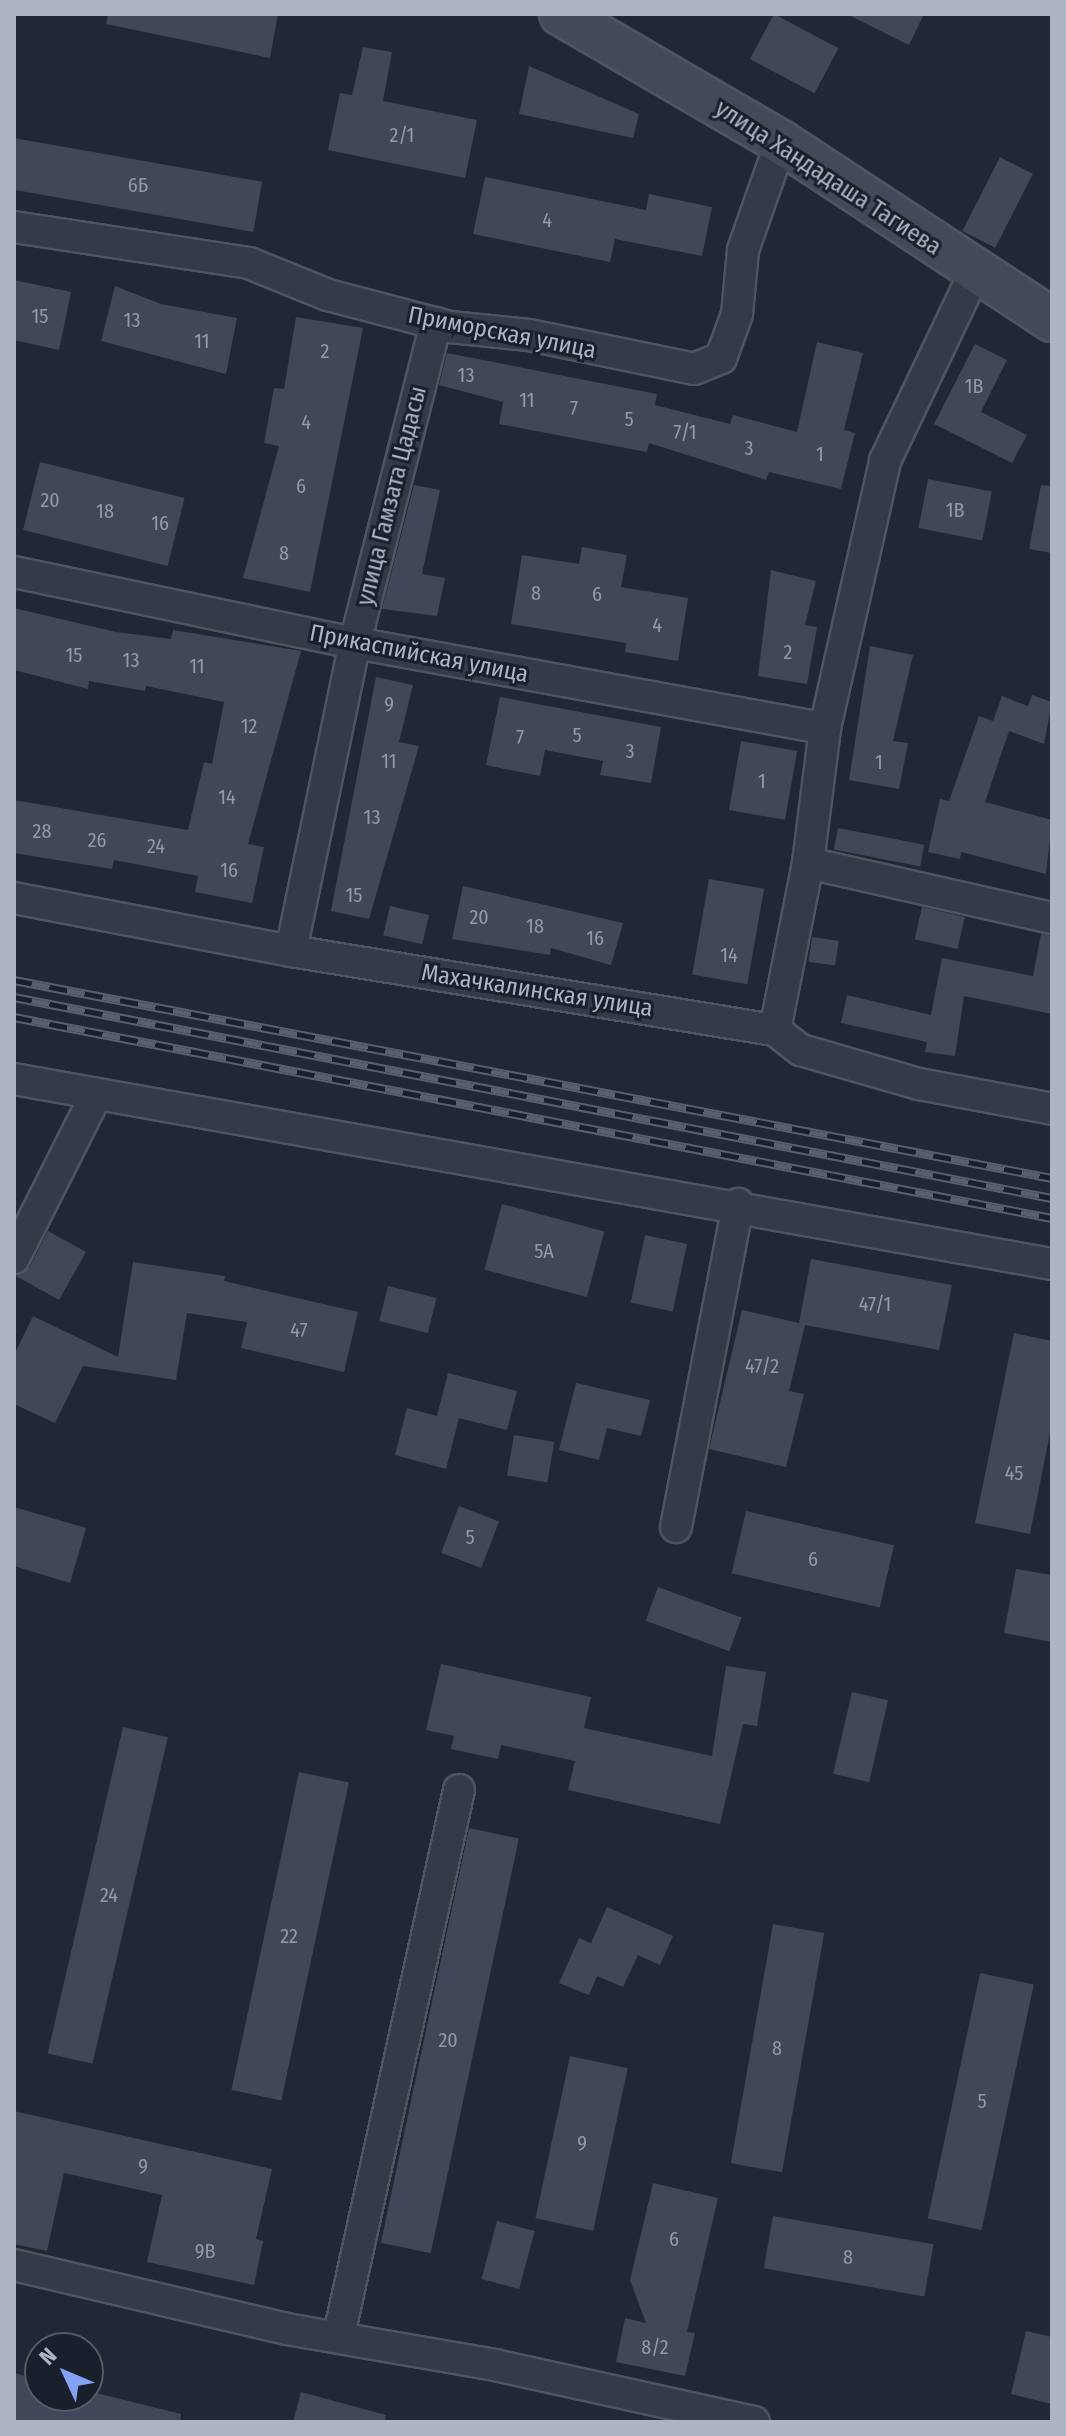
<!DOCTYPE html>
<meta charset="utf-8">
<style>
body{margin:0}
#map{position:relative;width:1066px;height:2436px;overflow:hidden;background:#212736;font-family:"Fira Sans Condensed",sans-serif}
div>[style]{position:absolute}
[style*='--x']{left:calc(var(--x)*1px);top:calc(var(--y)*1px);width:calc(var(--w)*1px);rotate:calc(var(--a)*1deg)}
.building>*{inset:0;background:#3f4759;transform-origin:0 0}
.roads{filter:drop-shadow(2px 0 #4f5462) drop-shadow(-2px 0 #4f5462) drop-shadow(0 2px #4f5462) drop-shadow(0 -2px #4f5462)}
.street>*{height:30px;margin:-15px;padding:0 15px;transform-origin:15px;border-radius:15px;background:#343a47}
.secondary>*{height:42px;margin:-21px;padding:0 21px;transform-origin:21px;border-radius:21px;background:#43485a}
.rail>*{height:9px;margin-top:-4.5px;transform-origin:0;background:repeating-linear-gradient(90deg,#1a1f2c 0 18px,#585f70 0 36px);box-sizing:border-box;border-block:2px solid #585f70}
span{translate:-50% -50%;white-space:nowrap;text-align:center;line-height:1.15;-webkit-text-stroke:6px #1a1f2c;paint-order:stroke}
.number-label{font-size:20px;color:#9399a9}
.number-label span{-webkit-text-stroke-width:0}
.street-label{font-size:24px;color:#afb4c4}
.frame{position:absolute;inset:0;border:16px solid #afb4c4;pointer-events:none}
.north{position:absolute;left:24px;top:2332px;width:80px;height:80px;box-sizing:border-box;background:#1a1f2c;border:2px solid #565b69;border-radius:50%;rotate:314deg;font-size:22px;font-weight:700;line-height:32px;text-align:center;color:#afb4c4}
.north::after{content:'';display:block;margin:auto;width:28px;height:36px;background:#85a1f3;clip-path:polygon(50% 0,100% 100%,50% 72%,0 100%)}
</style>
<div id="map">
<div class="building">
<div style="clip-path:polygon(108px 14px,278px 14px,270px 58px,106px 24px)"></div>
<div style="left:774px;top:14px;width:73px;height:51px;rotate:28deg"></div>
<div style="clip-path:polygon(847px 14px,924px 14px,909px 45px)"></div>
<div style="clip-path:polygon(363px 47px,392px 52px,383px 101px,477px 120px,465px 178px,328px 150px,340px 93px,352px 95px)"></div>
<div style="clip-path:polygon(529px 66px,639px 114px,633px 138px,519px 114px)"></div>
<div style="left:14px;top:138px;width:252px;height:51px;rotate:10deg"></div>
<div style="left:1000px;top:157px;width:37px;height:83px;rotate:27deg"></div>
<div style="clip-path:polygon(485px 177px,646px 210px,649px 194px,712px 207px,702px 256px,615px 239px,610px 262px,473px 234px)"></div>
<div style="clip-path:polygon(14px 280px,71px 292px,59px 350px,14px 340px)"></div>
<div style="clip-path:polygon(115px 286px,161px 304px,237px 318px,226px 374px,101px 341px)"></div>
<div style="clip-path:polygon(296px 317px,363px 328px,310px 592px,243px 578px,279px 446px,264px 443px,274px 388px,284px 389px)"></div>
<div style="clip-path:polygon(817px 342px,863px 353px,844px 430px,855px 433px,841px 489px,769px 472px,766px 480px,649px 443px,647px 452px,499px 424px,503px 402px,439px 385px,447px 353px,657px 394px,655px 405px,730px 424px,733px 415px,797px 432px)"></div>
<div style="clip-path:polygon(975px 344px,1007px 360px,981px 412px,1027px 435px,1012px 463px,934px 424px)"></div>
<div style="left:40px;top:462px;width:149px;height:70px;rotate:14deg"></div>
<div style="left:928px;top:479px;width:65px;height:50px;rotate:11deg"></div>
<div style="clip-path:polygon(414px 485px,440px 490px,422px 574px,445px 578px,437px 616px,382px 609px)"></div>
<div style="clip-path:polygon(1041px 485px,1052px 486px,1052px 553px,1029px 549px)"></div>
<div style="clip-path:polygon(582px 547px,627px 555px,621px 587px,688px 598px,678px 661px,625px 652px,626px 643px,511px 624px,522px 555px,579px 564px)"></div>
<div style="clip-path:polygon(771px 570px,816px 581px,805px 625px,817px 627px,807px 684px,758px 676px)"></div>
<div style="clip-path:polygon(14px 608px,116px 632px,171px 639px,173px 630px,301px 651px,248px 844px,264px 847px,252px 903px,195px 892px,198px 876px,114px 860px,112px 869px,14px 853px,14px 800px,188px 830px,204px 762px,212px 764px,224px 702px,146px 686px,145px 691px,89px 681px,88px 689px,14px 670px)"></div>
<div style="clip-path:polygon(870px 646px,913px 655px,893px 741px,908px 743px,899px 789px,849px 780px)"></div>
<div style="clip-path:polygon(376px 677px,413px 685px,399px 742px,419px 746px,369px 919px,331px 911px)"></div>
<div style="clip-path:polygon(1032px 695px,1052px 702px,1044px 744px,1009px 731px,985px 802px,1052px 820px,1046px 874px,961px 852px,960px 859px,928px 852px,940px 799px,949px 801px,979px 716px,993px 721px,1002px 696px,1028px 706px)"></div>
<div style="clip-path:polygon(500px 697px,661px 727px,651px 783px,600px 775px,603px 761px,545px 750px,540px 776px,486px 765px)"></div>
<div style="left:741px;top:741px;width:57px;height:70px;rotate:10deg"></div>
<div style="left:838px;top:828px;width:88px;height:22px;rotate:11deg"></div>
<div style="left:709px;top:879px;width:56px;height:97px;rotate:10deg"></div>
<div style="clip-path:polygon(463px 886px,623px 923px,611px 965px,551px 948px,550px 955px,452px 939px)"></div>
<div style="left:390px;top:906px;width:40px;height:30px;rotate:13deg"></div>
<div style="left:922px;top:907px;width:44px;height:33px;rotate:13deg"></div>
<div style="clip-path:polygon(1041px 934px,1052px 936px,1052px 1014px,964px 996px,955px 1056px,925px 1052px,927px 1042px,841px 1023px,847px 995px,931px 1015px,942px 958px,1033px 976px)"></div>
<div style="left:812px;top:937px;width:27px;height:25px;rotate:8deg"></div>
<div style="left:502px;top:1204px;width:106px;height:68px;rotate:15deg"></div>
<div style="clip-path:polygon(48px 1231px,86px 1252px,59px 1300px,16px 1276px,30px 1267px)"></div>
<div style="left:645px;top:1235px;width:43px;height:69px;rotate:12deg"></div>
<div style="clip-path:polygon(811px 1259px,952px 1285px,939px 1350px,805px 1325px,789px 1391px,804px 1394px,786px 1467px,709px 1449px,742px 1310px,799px 1323px)"></div>
<div style="clip-path:polygon(133px 1262px,225px 1276px,224px 1281px,358px 1312px,344px 1372px,241px 1348px,247px 1322px,187px 1313px,176px 1380px,83px 1366px,55px 1423px,14px 1404px,14px 1355px,33px 1316px,118px 1357px)"></div>
<div style="left:388px;top:1286px;width:50px;height:36px;rotate:14deg"></div>
<div style="clip-path:polygon(1014px 1333px,1052px 1341px,1052px 1423px,1030px 1534px,975px 1523px)"></div>
<div style="clip-path:polygon(448px 1373px,517px 1391px,507px 1430px,459px 1418px,446px 1469px,395px 1455px,407px 1408px,437px 1416px)"></div>
<div style="clip-path:polygon(576px 1383px,650px 1400px,641px 1436px,607px 1428px,599px 1460px,559px 1450px)"></div>
<div style="left:514px;top:1435px;width:41px;height:41px;rotate:10deg"></div>
<div style="left:459px;top:1506px;width:43px;height:50px;rotate:21deg"></div>
<div style="clip-path:polygon(14px 1507px,86px 1528px,70px 1583px,14px 1566px)"></div>
<div style="left:746px;top:1511px;width:152px;height:64px;rotate:13deg"></div>
<div style="clip-path:polygon(1016px 1569px,1052px 1575px,1052px 1642px,1004px 1633px)"></div>
<div style="left:658px;top:1587px;width:89px;height:36px;rotate:20deg"></div>
<div style="clip-path:polygon(441px 1664px,591px 1697px,584px 1728px,712px 1756px,726px 1666px,766px 1672px,757px 1726px,743px 1724px,720px 1824px,568px 1790px,575px 1761px,501px 1745px,498px 1759px,451px 1749px,454px 1736px,426px 1730px)"></div>
<div style="left:852px;top:1692px;width:37px;height:84px;rotate:13deg"></div>
<div style="left:123px;top:1727px;width:46px;height:335px;rotate:13deg"></div>
<div style="left:299px;top:1772px;width:51px;height:325px;rotate:12deg"></div>
<div style="left:469px;top:1828px;width:51px;height:424px;rotate:12deg"></div>
<div style="clip-path:polygon(607px 1907px,673px 1936px,660px 1965px,638px 1955px,623px 1987px,597px 1976px,589px 1995px,559px 1983px,579px 1938px,591px 1943px)"></div>
<div style="left:773px;top:1924px;width:52px;height:243px;rotate:10deg"></div>
<div style="left:980px;top:1973px;width:55px;height:251px;rotate:12deg"></div>
<div style="left:570px;top:2056px;width:59px;height:166px;rotate:12deg"></div>
<div style="clip-path:polygon(14px 2111px,272px 2169px,256px 2239px,263px 2241px,254px 2285px,147px 2262px,162px 2195px,64px 2173px,47px 2251px,14px 2244px)"></div>
<div style="clip-path:polygon(653px 2183px,718px 2198px,687px 2332px,695px 2333px,685px 2376px,616px 2362px,625px 2318px,646px 2323px,630px 2280px)"></div>
<div style="left:773px;top:2216px;width:163px;height:53px;rotate:10deg"></div>
<div style="left:497px;top:2221px;width:39px;height:60px;rotate:15deg"></div>
<div style="clip-path:polygon(1026px 2331px,1052px 2337px,1052px 2404px,1011px 2394px)"></div>
<div style="clip-path:polygon(14px 2373px,40px 2380px,40px 2396px,88px 2396px,88px 2391px,181px 2414px,180px 2422px,14px 2422px)"></div>
<div style="clip-path:polygon(301px 2392px,386px 2415px,385px 2422px,293px 2422px)"></div>
</div>
<div class="roads">
<div class="street">
<div style="--x:14;--y:227;--w:238;--a:8.7"></div>
<div style="--x:249;--y:263;--w:85;--a:22.1"></div>
<div style="--x:328;--y:295;--w:126;--a:14.7"></div>
<div style="--x:450;--y:327;--w:79;--a:5.8"></div>
<div style="--x:529;--y:335;--w:168;--a:11.6"></div>
<div style="--x:694;--y:369;--w:29;--a:-22"></div>
<div style="--x:721;--y:358;--w:47;--a:-70"></div>
<div style="--x:737;--y:314;--w:64;--a:-84.6"></div>
<div style="--x:743;--y:250;--w:118;--a:-70.6"></div>
<div style="--x:14;--y:572;--w:348;--a:11.8"></div>
<div style="--x:355;--y:643;--w:478;--a:10.3"></div>
<div style="--x:808;--y:863;--w:250;--a:12.7"></div>
<div style="--x:14;--y:898;--w:282;--a:10.8"></div>
<div style="--x:291;--y:951;--w:490;--a:9.3"></div>
<div style="--x:775;--y:1030;--w:33;--a:38"></div>
<div style="--x:801;--y:1050;--w:123;--a:16.1"></div>
<div style="--x:919;--y:1084;--w:135;--a:10.6"></div>
<div style="--x:291;--y:951;--w:315;--a:-78.3"></div>
<div style="--x:355;--y:643;--w:330;--a:-75.8"></div>
<div style="--x:775;--y:1030;--w:170;--a:-78.8"></div>
<div style="--x:808;--y:863;--w:136;--a:-82.8"></div>
<div style="--x:825;--y:728;--w:274;--a:-77.3"></div>
<div style="--x:885;--y:461;--w:209;--a:-64.5"></div>
<div style="--x:14;--y:1079;--w:1054;--a:10.11"></div>
<div style="--x:14;--y:1258;--w:180;--a:-63.3"></div>
<div style="--x:676;--y:1527;--w:329;--a:-79.1"></div>
<div style="--x:14;--y:2265;--w:280;--a:13.2"></div>
<div style="--x:287;--y:2329;--w:211;--a:9.8"></div>
<div style="--x:495;--y:2365;--w:265;--a:12.4"></div>
<div style="--x:339;--y:2335;--w:558;--a:-77.58"></div>
</div>
<div class="secondary">
<div style="--x:561;--y:14;--w:255;--a:30.2"></div>
<div style="--x:781;--y:142;--w:324;--a:33.3"></div>
</div>
</div>
<div class="rail">
<div style="--x:14;--y:980;--w:1057;--a:10.8"></div>
<div style="--x:14;--y:997;--w:1057;--a:10.96"></div>
<div style="--x:14;--y:1017;--w:1057;--a:10.96"></div>
</div>
<div class="number-label">
<span style="left:402px;top:135px">2/1</span>
<span style="left:138px;top:185px">6Б</span>
<span style="left:547px;top:220px">4</span>
<span style="left:40px;top:316px">15</span>
<span style="left:132px;top:320px">13</span>
<span style="left:202px;top:341px">11</span>
<span style="left:325px;top:351px">2</span>
<span style="left:466px;top:375px">13</span>
<span style="left:974px;top:386px">1В</span>
<span style="left:527px;top:400px">11</span>
<span style="left:574px;top:408px">7</span>
<span style="left:629px;top:419px">5</span>
<span style="left:306px;top:422px">4</span>
<span style="left:685px;top:432px">7/1</span>
<span style="left:749px;top:448px">3</span>
<span style="left:820px;top:454px">1</span>
<span style="left:301px;top:486px">6</span>
<span style="left:50px;top:500px">20</span>
<span style="left:955px;top:510px">1В</span>
<span style="left:105px;top:511px">18</span>
<span style="left:160px;top:523px">16</span>
<span style="left:284px;top:553px">8</span>
<span style="left:536px;top:593px">8</span>
<span style="left:597px;top:594px">6</span>
<span style="left:657px;top:625px">4</span>
<span style="left:788px;top:652px">2</span>
<span style="left:74px;top:655px">15</span>
<span style="left:131px;top:660px">13</span>
<span style="left:197px;top:666px">11</span>
<span style="left:389px;top:704px">9</span>
<span style="left:249px;top:726px">12</span>
<span style="left:577px;top:735px">5</span>
<span style="left:520px;top:737px">7</span>
<span style="left:630px;top:751px">3</span>
<span style="left:389px;top:761px">11</span>
<span style="left:879px;top:762px">1</span>
<span style="left:762px;top:781px">1</span>
<span style="left:227px;top:797px">14</span>
<span style="left:372px;top:817px">13</span>
<span style="left:42px;top:831px">28</span>
<span style="left:97px;top:840px">26</span>
<span style="left:156px;top:846px">24</span>
<span style="left:229px;top:870px">16</span>
<span style="left:354px;top:895px">15</span>
<span style="left:479px;top:917px">20</span>
<span style="left:535px;top:926px">18</span>
<span style="left:595px;top:938px">16</span>
<span style="left:729px;top:955px">14</span>
<span style="left:544px;top:1251px">5А</span>
<span style="left:875px;top:1304px">47/1</span>
<span style="left:299px;top:1330px">47</span>
<span style="left:762px;top:1366px">47/2</span>
<span style="left:1014px;top:1473px">45</span>
<span style="left:470px;top:1537px">5</span>
<span style="left:813px;top:1559px">6</span>
<span style="left:109px;top:1895px">24</span>
<span style="left:289px;top:1936px">22</span>
<span style="left:448px;top:2040px">20</span>
<span style="left:777px;top:2048px">8</span>
<span style="left:982px;top:2101px">5</span>
<span style="left:582px;top:2143px">9</span>
<span style="left:143px;top:2166px">9</span>
<span style="left:674px;top:2239px">6</span>
<span style="left:205px;top:2251px">9В</span>
<span style="left:848px;top:2257px">8</span>
<span style="left:655px;top:2347px">8/2</span>
</div>
<div class="street-label">
<span style="left:828px;top:178px;rotate:33deg">улица Хандадаша Тагиева</span>
<span style="left:502px;top:333px;rotate:11deg">Приморская улица</span>
<span style="left:392px;top:496px;rotate:-76deg">улица Гамзата Цадасы</span>
<span style="left:419px;top:654px;rotate:11deg">Прикаспийская улица</span>
<span style="left:537px;top:991px;rotate:9deg">Махачкалинская улица</span>
</div>
<div class="frame"></div>
<div class="north">N</div>
</div>
